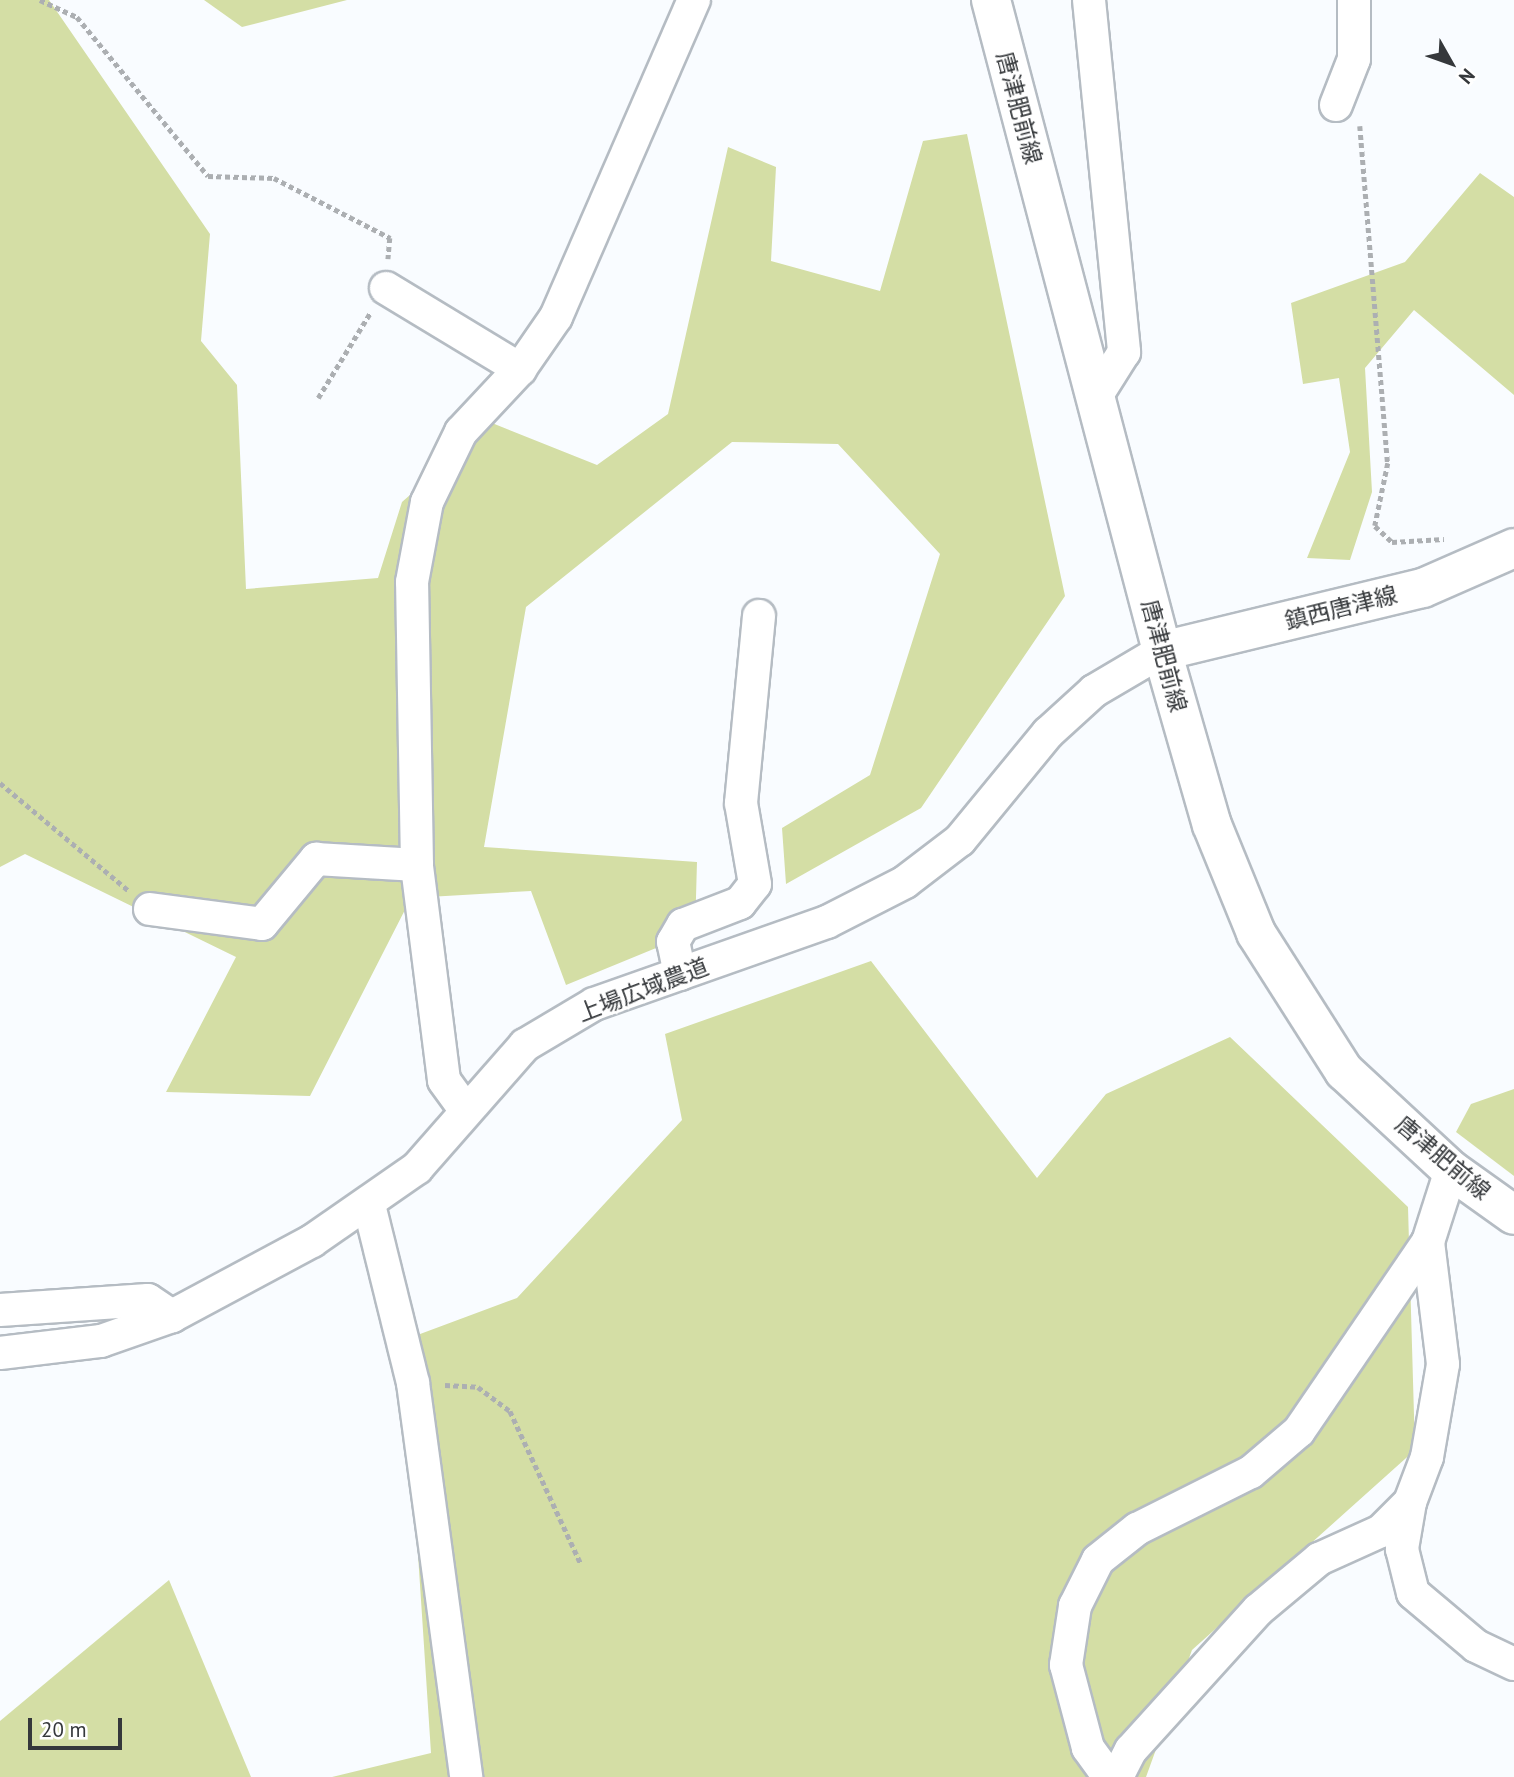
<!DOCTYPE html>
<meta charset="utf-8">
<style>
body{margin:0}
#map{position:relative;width:1514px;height:1777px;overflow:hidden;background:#f9fcff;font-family:"PT Sans","Noto Sans JP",sans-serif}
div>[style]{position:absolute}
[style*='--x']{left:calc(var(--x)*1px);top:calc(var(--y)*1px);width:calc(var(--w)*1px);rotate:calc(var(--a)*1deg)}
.green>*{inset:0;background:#d4dea5}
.path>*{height:4.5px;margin-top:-2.25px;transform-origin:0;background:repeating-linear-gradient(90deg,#acafb2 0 5px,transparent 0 8.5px)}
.roads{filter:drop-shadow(2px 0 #b5bcc3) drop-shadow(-2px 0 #b5bcc3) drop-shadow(0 2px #b5bcc3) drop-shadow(0 -2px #b5bcc3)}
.minor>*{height:32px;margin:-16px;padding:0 16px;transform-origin:16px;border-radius:16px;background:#fff}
.major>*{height:38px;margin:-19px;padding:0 19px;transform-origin:19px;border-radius:19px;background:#fff}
span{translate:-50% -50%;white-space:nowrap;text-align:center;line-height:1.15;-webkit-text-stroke:5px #fff;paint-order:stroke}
.street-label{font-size:23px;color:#35383b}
.north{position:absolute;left:1416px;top:28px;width:70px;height:70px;-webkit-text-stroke:5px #fff;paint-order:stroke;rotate:130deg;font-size:19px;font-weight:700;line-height:28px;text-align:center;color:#35383b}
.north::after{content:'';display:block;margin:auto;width:24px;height:32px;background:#35383b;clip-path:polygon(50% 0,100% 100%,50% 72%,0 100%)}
.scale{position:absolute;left:28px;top:1718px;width:94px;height:32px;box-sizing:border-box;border:4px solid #35383b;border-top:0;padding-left:9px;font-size:21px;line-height:24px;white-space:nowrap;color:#35383b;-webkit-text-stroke:5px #fff;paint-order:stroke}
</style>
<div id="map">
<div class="green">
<div style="clip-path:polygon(0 0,49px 0,210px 234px,201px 341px,237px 385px,246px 589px,378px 578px,402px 502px,492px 423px,597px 465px,668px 414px,728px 147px,776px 167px,771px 261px,880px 291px,923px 141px,967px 134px,1065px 596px,921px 808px,786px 884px,782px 828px,870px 775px,940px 554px,838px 444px,732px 442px,526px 607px,484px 847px,697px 862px,695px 932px,566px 985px,531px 891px,411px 898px,310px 1096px,166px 1092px,236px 957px,25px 854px,0 867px)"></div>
<div style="clip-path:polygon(204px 0,347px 0,242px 27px)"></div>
<div style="clip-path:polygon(1480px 173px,1514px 197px,1514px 395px,1414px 310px,1365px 368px,1372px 492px,1350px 560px,1307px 558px,1350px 452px,1339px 378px,1303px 384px,1291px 303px,1405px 262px)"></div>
<div style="clip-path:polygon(871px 961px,1037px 1178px,1106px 1094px,1230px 1037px,1408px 1207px,1415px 1450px,1192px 1650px,1146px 1777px,332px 1777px,431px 1753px,404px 1340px,517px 1298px,682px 1120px,665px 1034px)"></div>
<div style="clip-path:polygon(1514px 1089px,1514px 1176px,1456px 1132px,1471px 1104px)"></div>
<div style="clip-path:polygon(169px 1580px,251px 1777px,0 1777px,0 1721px)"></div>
</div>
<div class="path">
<div style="--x:40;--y:0;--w:41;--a:24.7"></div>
<div style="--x:77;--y:17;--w:206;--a:50.5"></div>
<div style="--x:208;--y:176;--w:66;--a:1.7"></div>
<div style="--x:274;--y:178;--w:131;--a:27.3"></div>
<div style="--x:390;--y:238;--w:21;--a:95"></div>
<div style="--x:1360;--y:126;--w:338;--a:85.3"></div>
<div style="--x:1388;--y:463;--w:64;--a:101.7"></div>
<div style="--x:1375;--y:526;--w:23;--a:43"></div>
<div style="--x:1392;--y:542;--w:52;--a:-3.3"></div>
<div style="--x:318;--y:398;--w:100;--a:-58.5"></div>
<div style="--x:0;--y:783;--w:167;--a:39.9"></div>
<div style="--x:445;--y:1385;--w:33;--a:3"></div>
<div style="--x:478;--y:1387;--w:40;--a:37"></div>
<div style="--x:510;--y:1411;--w:169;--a:65.1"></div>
</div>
<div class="roads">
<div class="minor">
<div style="--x:1089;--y:0;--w:354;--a:84.3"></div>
<div style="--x:1124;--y:352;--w:54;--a:122.2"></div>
<div style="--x:1336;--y:105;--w:49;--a:-68.6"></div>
<div style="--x:1354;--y:59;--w:59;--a:-90"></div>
<div style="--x:386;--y:288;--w:157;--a:31.2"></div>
<div style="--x:150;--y:909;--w:113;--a:7.6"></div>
<div style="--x:262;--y:924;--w:85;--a:-50.3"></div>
<div style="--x:316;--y:859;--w:101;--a:3.4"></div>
<div style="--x:680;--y:974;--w:33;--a:-102"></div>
<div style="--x:673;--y:942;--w:20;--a:-60"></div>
<div style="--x:683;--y:925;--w:61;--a:-21.1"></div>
<div style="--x:740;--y:903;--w:24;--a:-52"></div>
<div style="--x:755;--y:884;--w:82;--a:-99.8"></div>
<div style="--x:741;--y:803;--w:188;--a:-84.5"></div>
<div style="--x:464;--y:1108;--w:34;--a:-126"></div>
<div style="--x:444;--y:1080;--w:217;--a:-97.2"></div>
<div style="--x:417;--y:865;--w:283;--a:-91"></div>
<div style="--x:412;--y:582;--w:81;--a:-79.4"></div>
<div style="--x:427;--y:502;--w:78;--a:-64.1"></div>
<div style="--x:461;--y:432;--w:86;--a:-46.9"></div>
<div style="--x:520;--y:369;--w:63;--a:-55.3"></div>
<div style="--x:556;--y:317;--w:346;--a:-66.5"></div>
<div style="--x:369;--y:1205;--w:183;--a:76.1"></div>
<div style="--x:413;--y:1383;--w:398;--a:82.3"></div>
<div style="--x:0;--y:1310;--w:148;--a:-3.9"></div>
<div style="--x:148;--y:1300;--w:29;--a:34"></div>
<div style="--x:0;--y:1353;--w:102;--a:-6.8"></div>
<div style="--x:101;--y:1341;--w:75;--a:-19.4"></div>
<div style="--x:172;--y:1316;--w:159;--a:-28.2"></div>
<div style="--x:312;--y:1241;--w:128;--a:-34.8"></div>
<div style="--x:417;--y:1168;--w:164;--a:-48.7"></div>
<div style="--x:525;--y:1045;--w:80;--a:-30.7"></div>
<div style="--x:594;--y:1004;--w:247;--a:-19.4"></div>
<div style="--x:827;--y:922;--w:88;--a:-27.1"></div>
<div style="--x:905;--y:882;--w:69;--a:-37.4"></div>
<div style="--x:960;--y:840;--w:139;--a:-50.6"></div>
<div style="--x:1048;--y:733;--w:62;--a:-42.4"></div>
<div style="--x:1094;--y:691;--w:79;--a:-30.5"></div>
<div style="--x:1410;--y:1502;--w:48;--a:99.7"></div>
<div style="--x:1402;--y:1549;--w:45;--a:76"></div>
<div style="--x:1413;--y:1593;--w:82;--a:40.1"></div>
<div style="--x:1476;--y:1646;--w:42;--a:25.3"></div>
<div style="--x:1109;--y:1777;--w:36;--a:-126"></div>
<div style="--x:1088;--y:1748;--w:86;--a:-104.8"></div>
<div style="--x:1066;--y:1665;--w:60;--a:-81.3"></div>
<div style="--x:1075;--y:1606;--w:51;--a:-63.4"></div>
<div style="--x:1098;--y:1560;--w:50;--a:-38.5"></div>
<div style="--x:1137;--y:1529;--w:127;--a:-26.6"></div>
<div style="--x:1251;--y:1472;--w:63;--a:-40.5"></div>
<div style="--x:1299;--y:1431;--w:229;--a:-55.7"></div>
<div style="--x:1428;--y:1242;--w:76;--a:-72.3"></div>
<div style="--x:1117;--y:1777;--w:30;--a:-63"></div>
<div style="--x:1131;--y:1750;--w:189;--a:-47.8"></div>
<div style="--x:1258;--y:1610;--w:80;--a:-39.9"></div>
<div style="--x:1319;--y:1559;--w:68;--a:-24.3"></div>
<div style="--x:1381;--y:1531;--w:41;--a:-45"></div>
<div style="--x:1410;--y:1502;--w:48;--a:-69.3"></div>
<div style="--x:1427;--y:1457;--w:94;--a:-80.2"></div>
<div style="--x:1443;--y:1364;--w:123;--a:-97"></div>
</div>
<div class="major">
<div style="--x:991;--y:0;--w:673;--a:75.28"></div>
<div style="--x:1162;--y:651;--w:181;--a:74"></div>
<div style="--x:1212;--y:825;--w:117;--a:67.8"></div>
<div style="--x:1256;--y:933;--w:164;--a:57.5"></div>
<div style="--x:1344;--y:1071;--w:146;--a:42.8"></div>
<div style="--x:1451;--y:1170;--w:77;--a:35.5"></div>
<div style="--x:1162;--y:651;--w:268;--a:-13.6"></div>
<div style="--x:1423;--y:588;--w:99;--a:-23.7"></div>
</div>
</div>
<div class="street-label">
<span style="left:1019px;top:108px;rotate:75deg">唐津肥前線</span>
<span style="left:1341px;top:608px;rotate:-14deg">鎮西唐津線</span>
<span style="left:1164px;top:656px;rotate:75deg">唐津肥前線</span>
<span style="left:643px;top:990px;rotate:-21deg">上場広域農道</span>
<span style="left:1443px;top:1158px;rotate:40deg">唐津肥前線</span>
</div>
<div class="north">N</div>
<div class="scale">20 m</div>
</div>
